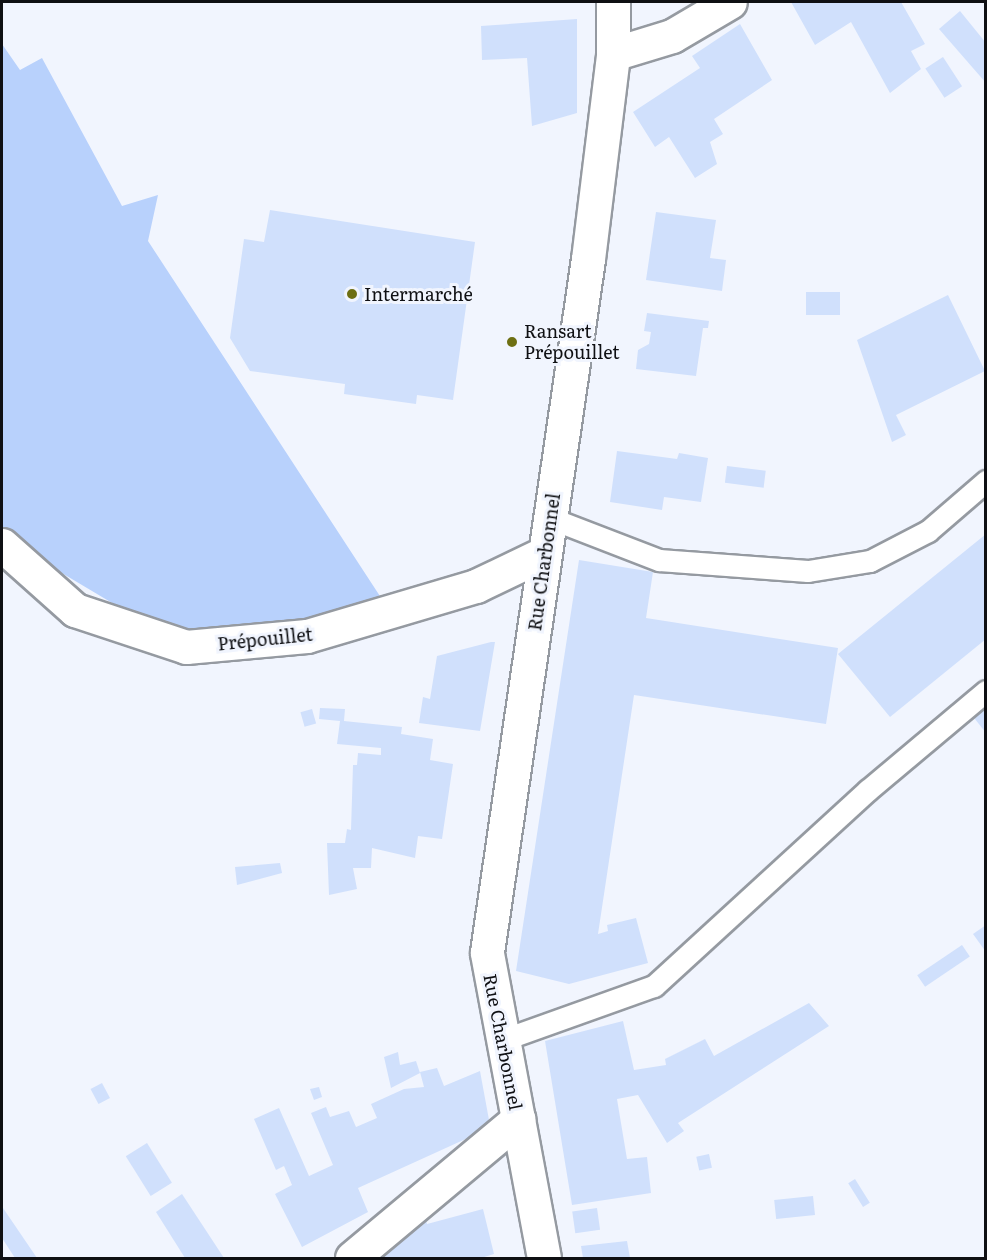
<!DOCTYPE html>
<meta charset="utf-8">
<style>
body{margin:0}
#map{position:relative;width:987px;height:1260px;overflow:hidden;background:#f1f5fe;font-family:Literata,serif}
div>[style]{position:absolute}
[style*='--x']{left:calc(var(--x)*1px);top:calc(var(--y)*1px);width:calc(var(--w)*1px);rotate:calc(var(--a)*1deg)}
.green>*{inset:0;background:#b8d1fc}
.building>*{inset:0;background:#d0e0fc;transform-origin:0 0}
.roads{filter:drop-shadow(2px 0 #959aa1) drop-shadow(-2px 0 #959aa1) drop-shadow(0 2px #959aa1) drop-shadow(0 -2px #959aa1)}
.service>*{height:21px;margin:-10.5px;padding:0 10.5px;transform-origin:10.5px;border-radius:10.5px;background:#fff}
.minor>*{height:33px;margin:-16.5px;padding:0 16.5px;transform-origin:16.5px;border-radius:16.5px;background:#fff}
.tertiary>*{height:33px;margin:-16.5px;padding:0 16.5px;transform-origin:16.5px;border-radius:16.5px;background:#fff}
.dots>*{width:16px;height:16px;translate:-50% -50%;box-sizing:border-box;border:3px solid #f1f5fe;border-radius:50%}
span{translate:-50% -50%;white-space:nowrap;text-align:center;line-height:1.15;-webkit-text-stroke:6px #f1f5fe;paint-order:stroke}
.poi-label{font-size:18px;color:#0f1013}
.left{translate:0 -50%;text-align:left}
.street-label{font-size:18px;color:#0f1013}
.frame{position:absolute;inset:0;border:3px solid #0f1013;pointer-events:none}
</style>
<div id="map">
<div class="green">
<div style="clip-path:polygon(2px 44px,20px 70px,42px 58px,122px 206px,158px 195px,148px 241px,391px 613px,186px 647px,40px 560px,2px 526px)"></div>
</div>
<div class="building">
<div style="clip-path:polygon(791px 2px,901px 2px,925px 44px,911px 51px,921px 69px,890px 93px,851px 22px,815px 45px)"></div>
<div style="clip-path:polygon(960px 11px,986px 43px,986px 83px,939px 29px)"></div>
<div style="clip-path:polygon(577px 19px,577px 113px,532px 126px,527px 58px,482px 60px,481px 26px)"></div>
<div style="clip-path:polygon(740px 24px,772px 80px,714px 119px,723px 134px,710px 142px,717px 164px,695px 178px,669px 137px,655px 147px,633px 112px,700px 68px,692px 56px)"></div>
<div style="left:943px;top:57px;width:35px;height:21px;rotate:57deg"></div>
<div style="clip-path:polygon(270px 210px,475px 242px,453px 400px,417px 395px,416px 404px,344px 394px,345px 384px,250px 371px,230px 338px,244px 239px,264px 242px)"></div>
<div style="clip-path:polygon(656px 212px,716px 220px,710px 258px,726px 260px,722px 291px,646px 280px)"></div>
<div style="left:840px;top:292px;width:23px;height:34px;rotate:90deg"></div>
<div style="clip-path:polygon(948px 295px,985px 371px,896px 415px,906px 435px,892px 442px,857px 340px)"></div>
<div style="clip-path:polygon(647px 313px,709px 321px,708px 328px,703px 328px,696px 376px,636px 369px,638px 350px,649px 344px,651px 332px,644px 331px)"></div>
<div style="clip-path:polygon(617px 451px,677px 459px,679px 453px,708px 458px,701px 502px,664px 497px,662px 510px,610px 502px)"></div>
<div style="left:727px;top:466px;width:39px;height:17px;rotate:7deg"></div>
<div style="clip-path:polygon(986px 534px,986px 639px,890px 717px,838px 654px)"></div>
<div style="clip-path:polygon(579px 560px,653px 572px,646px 618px,838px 648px,826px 724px,634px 695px,598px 934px,608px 931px,607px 925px,636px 918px,648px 963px,569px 984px,516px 971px)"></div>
<div style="clip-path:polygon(491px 642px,495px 642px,480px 731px,419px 723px,423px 697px,430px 699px,437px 656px)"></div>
<div style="clip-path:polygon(986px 703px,986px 733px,971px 714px)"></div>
<div style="clip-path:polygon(320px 708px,345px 709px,344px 721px,402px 727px,401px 734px,433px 739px,430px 760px,453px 764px,442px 839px,418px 836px,415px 858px,372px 848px,371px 868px,353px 868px,357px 889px,329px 895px,327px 843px,345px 843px,347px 829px,351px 830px,353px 765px,357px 765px,358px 753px,381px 755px,381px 748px,337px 744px,340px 721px,319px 719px)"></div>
<div style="left:312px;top:709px;width:15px;height:12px;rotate:74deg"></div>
<div style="clip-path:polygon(280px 863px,282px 873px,237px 885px,235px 867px)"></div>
<div style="clip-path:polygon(986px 925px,986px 952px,973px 934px)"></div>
<div style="left:962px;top:945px;width:14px;height:54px;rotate:56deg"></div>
<div style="clip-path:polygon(809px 1003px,829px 1026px,678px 1123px,684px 1131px,667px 1143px,638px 1095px,617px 1099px,627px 1159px,647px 1157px,651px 1193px,572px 1205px,545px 1041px,623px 1021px,634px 1070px,666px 1065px,665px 1059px,705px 1039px,714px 1056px)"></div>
<div style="clip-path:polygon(398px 1052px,400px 1065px,416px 1061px,420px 1073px,391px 1088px,384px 1057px)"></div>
<div style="clip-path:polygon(437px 1068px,444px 1086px,480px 1071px,489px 1120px,481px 1132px,358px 1188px,368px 1212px,302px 1247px,275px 1194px,292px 1185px,284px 1166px,276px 1170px,254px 1119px,279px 1108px,309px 1176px,333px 1165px,311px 1113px,326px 1107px,330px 1117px,349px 1111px,356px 1127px,377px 1118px,371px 1104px,404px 1089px,424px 1087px,420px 1072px)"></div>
<div style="left:102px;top:1083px;width:17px;height:13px;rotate:62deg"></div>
<div style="clip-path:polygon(319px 1087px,322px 1097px,314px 1100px,310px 1089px)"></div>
<div style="left:147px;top:1143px;width:47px;height:25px;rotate:58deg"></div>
<div style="left:709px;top:1154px;width:14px;height:13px;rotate:78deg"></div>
<div style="left:855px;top:1179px;width:28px;height:8px;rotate:58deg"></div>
<div style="clip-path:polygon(182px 1194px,224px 1258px,185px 1258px,156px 1212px)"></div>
<div style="left:813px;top:1196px;width:19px;height:39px;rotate:84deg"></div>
<div style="clip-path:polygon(3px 1208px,37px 1258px,15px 1258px,2px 1238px)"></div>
<div style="left:597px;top:1208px;width:22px;height:25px;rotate:82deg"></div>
<div style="clip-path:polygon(483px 1209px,494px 1254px,481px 1258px,374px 1258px,425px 1216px,427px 1224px)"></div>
<div style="clip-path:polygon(627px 1241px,630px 1258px,583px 1258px,581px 1246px)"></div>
</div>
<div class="roads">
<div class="service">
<div style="--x:550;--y:518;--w:117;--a:21.1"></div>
<div style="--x:659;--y:560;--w:149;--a:4.2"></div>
<div style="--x:808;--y:571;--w:63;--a:-9.2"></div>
<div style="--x:870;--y:561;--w:65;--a:-27.3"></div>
<div style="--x:928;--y:531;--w:77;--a:-40.8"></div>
<div style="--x:502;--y:1040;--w:161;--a:-19.6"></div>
<div style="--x:654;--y:986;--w:290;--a:-42.5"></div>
<div style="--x:868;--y:790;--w:154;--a:-40"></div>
</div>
<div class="minor">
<div style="--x:613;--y:54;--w:62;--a:-17"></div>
<div style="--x:672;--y:36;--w:67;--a:-30.4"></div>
<div style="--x:2;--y:545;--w:98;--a:41.7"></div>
<div style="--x:75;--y:610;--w:117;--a:18.4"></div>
<div style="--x:186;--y:647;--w:121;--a:-5.2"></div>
<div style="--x:307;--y:636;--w:176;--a:-16.5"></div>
<div style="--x:476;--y:586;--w:76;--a:-25.6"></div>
<div style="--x:352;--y:1258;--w:217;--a:-39.9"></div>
</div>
<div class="tertiary">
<div style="--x:544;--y:1258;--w:311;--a:-100.6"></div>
<div style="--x:487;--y:952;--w:700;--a:-81.71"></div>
<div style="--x:588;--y:259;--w:207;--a:-83"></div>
<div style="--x:613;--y:54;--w:52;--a:-90"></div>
</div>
</div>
<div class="dots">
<div style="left:352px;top:294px;background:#6d6f13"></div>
<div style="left:512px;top:342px;background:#6d6f13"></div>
</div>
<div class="poi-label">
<span class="left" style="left:364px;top:294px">Intermarché</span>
<span class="left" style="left:524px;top:342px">Ransart<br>Prépouillet</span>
</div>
<div class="street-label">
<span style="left:544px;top:562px;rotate:-82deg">Rue Charbonnel</span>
<span style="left:265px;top:639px;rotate:-6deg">Prépouillet</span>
<span style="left:503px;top:1042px;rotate:79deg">Rue Charbonnel</span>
</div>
<div class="frame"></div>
</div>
